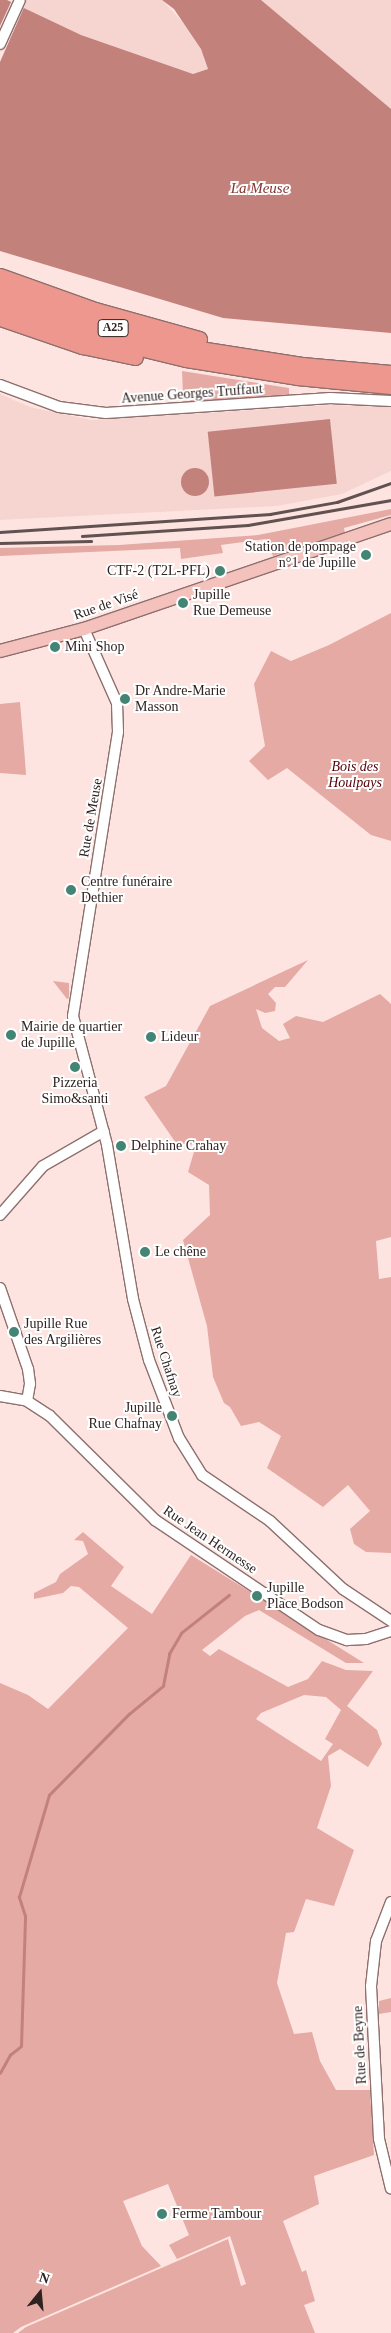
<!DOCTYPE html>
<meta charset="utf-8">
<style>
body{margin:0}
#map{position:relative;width:391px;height:2333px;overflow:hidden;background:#fee4e1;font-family:"Times New Roman",serif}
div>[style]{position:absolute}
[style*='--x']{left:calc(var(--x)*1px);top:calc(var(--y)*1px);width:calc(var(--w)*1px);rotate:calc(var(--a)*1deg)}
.built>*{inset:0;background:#f6d5d1}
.green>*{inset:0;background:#e5aaa4}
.water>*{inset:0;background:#c3817b;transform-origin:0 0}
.round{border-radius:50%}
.pier>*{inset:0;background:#fee4e1}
.stream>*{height:2.5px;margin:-1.25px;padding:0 1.25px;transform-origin:1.25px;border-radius:1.25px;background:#c3817b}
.roads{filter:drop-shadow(1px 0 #8d706d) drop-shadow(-1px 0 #8d706d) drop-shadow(0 1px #8d706d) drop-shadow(0 -1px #8d706d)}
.minor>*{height:10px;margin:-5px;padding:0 5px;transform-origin:5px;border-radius:5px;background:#fff}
.major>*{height:12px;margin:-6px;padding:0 6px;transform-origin:6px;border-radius:6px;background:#f4c1bc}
.highway>*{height:15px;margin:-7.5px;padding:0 7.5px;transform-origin:7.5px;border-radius:7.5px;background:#ed978f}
.rail>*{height:2.5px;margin:-1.25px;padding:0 1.25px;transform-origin:1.25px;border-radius:1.25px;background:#615150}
.dots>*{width:14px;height:14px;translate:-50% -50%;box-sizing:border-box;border:2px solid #fff;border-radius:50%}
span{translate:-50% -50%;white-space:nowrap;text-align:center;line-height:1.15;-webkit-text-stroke:4px #fff;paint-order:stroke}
.shield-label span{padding:1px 4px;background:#fff;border:1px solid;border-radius:4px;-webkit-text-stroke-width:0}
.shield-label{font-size:12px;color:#2f2322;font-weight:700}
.street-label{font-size:14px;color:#2f2322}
.poi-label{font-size:14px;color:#2f2322}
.right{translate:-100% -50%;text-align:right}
.left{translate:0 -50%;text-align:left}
.park-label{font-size:14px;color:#550107;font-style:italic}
.water-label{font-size:15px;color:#853430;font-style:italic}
.north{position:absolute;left:15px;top:2268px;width:50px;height:50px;-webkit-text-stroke:4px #fff;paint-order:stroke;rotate:17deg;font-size:14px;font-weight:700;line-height:20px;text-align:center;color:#2f2322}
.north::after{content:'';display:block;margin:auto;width:18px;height:22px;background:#2f2322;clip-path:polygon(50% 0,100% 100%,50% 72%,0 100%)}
</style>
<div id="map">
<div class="built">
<div style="clip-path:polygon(21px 0,162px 0,187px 27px,201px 49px,208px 69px,193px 74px,81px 35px,18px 6px)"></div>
<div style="clip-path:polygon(261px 0,391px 0,391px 109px,378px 100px)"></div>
<div style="clip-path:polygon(0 394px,30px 407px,91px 420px,332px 405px,391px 407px,391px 471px,342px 494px,277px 506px,0 520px)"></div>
</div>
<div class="green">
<div style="clip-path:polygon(182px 371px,289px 388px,289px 396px,192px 402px,183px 395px)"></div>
<div style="clip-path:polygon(391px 509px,391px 515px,344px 528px,345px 533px,273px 556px,266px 539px,221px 545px,223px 553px,181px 559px,180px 548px,0 556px,0 548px,119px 545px,258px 535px)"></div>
<div style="clip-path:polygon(391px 613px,391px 841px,371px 835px,287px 768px,268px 780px,249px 761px,265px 746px,254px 684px,271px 651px,291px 661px,329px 645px)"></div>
<div style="clip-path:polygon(20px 702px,25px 760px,26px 775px,0 773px,0 704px)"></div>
<div style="clip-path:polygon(308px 960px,285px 987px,275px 987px,268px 994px,276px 1003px,275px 1011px,265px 1013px,256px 1009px,262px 1028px,279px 1041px,290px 1038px,283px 1024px,296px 1016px,323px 1022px,380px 994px,391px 1004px,391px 1237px,376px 1241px,379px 1279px,391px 1277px,391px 1553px,366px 1552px,354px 1544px,350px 1529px,370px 1511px,348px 1485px,323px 1507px,267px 1468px,281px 1436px,259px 1422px,241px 1426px,230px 1407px,224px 1403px,213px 1377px,207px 1326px,183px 1240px,210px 1215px,209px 1185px,188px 1172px,196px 1145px,176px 1143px,144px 1097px,166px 1086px,210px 1006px)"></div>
<div style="clip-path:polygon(53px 981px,69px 983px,69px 998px,67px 999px)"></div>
<div style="clip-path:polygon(evenodd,83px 1532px,124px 1567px,111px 1586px,152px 1614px,191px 1555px,364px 1663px,346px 1663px,259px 1610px,245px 1616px,202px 1650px,210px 1656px,219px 1649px,288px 1687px,308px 1679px,322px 1661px,346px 1670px,373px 1671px,347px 1706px,377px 1730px,382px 1744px,368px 1767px,340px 1749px,328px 1756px,331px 1786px,317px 1828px,354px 1850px,334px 1906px,306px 1899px,294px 1932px,286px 1933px,277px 1983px,294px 2034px,312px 2032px,320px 2061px,336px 2090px,370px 2090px,374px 2155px,314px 2176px,319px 2204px,283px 2221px,302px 2272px,306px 2270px,315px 2301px,304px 2305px,315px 2333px,18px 2333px,26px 2327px,228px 2239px,241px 2286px,246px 2284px,230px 2236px,177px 2259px,169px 2245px,189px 2235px,168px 2184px,123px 2201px,142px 2246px,161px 2266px,21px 2327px,13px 2333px,0 2333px,0 1683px,28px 1695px,48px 1709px,128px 1628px,79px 1587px,71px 1586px,63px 1593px,34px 1599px,34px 1593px,56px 1582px,60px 1574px,88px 1554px,83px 1541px,74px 1540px,83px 1532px,304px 1695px,326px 1697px,341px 1710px,325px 1739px,333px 1744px,321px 1761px,256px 1719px,261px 1713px,304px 1695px)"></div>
<div style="clip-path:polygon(391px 1998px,391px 2012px,379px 2014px,379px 2001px)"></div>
</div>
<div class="water">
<div style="clip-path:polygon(0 0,7px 0,81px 35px,193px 74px,208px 69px,201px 49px,174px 9px,162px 0,261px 0,391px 109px,391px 333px,223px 318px,0 251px)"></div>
<div style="left:330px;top:419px;width:65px;height:123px;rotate:84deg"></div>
<div class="round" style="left:181px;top:468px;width:28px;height:28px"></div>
</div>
<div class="pier">
<div style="clip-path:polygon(12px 0,25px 5px,0 62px,0 26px)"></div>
</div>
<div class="stream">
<div style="--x:0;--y:2073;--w:21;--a:-61"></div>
<div style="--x:10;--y:2055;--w:14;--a:-39"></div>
<div style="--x:21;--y:2046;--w:130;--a:-88.2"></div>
<div style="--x:25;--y:1916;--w:20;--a:-108"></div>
<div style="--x:19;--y:1897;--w:106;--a:-73.6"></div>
<div style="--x:49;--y:1795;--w:114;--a:-45.4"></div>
<div style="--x:129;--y:1714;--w:44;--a:-39.5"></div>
<div style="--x:163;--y:1686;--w:33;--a:-79"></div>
<div style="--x:169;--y:1654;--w:24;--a:-60"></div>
<div style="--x:181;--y:1633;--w:61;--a:-38.4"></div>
</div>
<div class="roads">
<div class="minor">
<div style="--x:0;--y:44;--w:48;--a:-65.6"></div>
<div style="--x:0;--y:385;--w:63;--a:20.4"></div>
<div style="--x:59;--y:407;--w:47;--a:7.3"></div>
<div style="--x:106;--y:413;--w:225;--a:-3.8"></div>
<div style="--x:330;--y:398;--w:61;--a:2.8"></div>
<div style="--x:84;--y:629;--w:81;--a:66"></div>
<div style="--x:117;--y:703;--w:29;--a:88"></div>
<div style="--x:118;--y:732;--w:288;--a:99"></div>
<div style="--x:73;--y:1016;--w:133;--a:75.2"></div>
<div style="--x:107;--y:1145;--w:156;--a:80.4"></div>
<div style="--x:133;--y:1299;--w:63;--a:75.3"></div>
<div style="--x:149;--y:1360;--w:84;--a:69"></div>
<div style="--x:179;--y:1438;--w:44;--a:58.1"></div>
<div style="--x:202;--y:1475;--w:82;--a:34.1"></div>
<div style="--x:270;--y:1521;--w:100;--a:43"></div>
<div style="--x:343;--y:1589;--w:58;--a:33.7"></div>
<div style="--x:0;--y:1215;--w:65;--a:-48.7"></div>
<div style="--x:43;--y:1166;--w:70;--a:-29.8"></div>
<div style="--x:0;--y:1288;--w:86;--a:70.9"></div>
<div style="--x:28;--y:1369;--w:15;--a:82"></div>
<div style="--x:30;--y:1384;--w:17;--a:100"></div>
<div style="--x:0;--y:1396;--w:27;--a:10"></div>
<div style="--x:27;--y:1401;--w:27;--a:33"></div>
<div style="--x:50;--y:1416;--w:148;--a:44.7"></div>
<div style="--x:155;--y:1520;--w:197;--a:33.9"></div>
<div style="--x:319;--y:1630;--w:30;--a:20"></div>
<div style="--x:347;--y:1640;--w:19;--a:-3"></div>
<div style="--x:366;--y:1639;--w:26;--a:-18"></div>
<div style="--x:391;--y:1902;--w:42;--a:111"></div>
<div style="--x:376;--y:1941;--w:45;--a:96.3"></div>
<div style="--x:371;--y:1986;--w:153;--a:87"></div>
<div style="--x:379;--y:2139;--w:51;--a:76.5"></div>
</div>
<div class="major">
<div style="--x:0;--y:651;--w:87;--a:-14.7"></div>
<div style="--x:84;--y:629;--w:324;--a:-18.9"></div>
</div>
<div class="highway">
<div style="--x:0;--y:276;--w:101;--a:19.7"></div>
<div style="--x:95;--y:310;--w:108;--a:15.6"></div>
<div style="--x:0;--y:291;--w:107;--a:18.6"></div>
<div style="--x:101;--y:325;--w:95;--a:14"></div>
<div style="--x:193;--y:348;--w:110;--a:8.9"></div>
<div style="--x:302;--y:365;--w:89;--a:5.1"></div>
<div style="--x:0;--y:304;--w:105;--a:19"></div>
<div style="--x:99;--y:338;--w:89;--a:13.6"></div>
<div style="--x:186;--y:359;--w:112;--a:9.2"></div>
<div style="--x:297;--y:377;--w:94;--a:5.5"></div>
<div style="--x:0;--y:318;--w:87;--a:18.9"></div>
<div style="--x:82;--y:346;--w:54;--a:11.7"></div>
</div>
</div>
<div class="rail">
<div style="--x:0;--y:532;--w:271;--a:-3.8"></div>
<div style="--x:270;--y:514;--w:68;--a:-10.2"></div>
<div style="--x:337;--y:502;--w:57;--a:-19.4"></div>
<div style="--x:82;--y:536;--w:166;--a:-3.8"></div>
<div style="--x:248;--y:525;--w:145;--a:-9.9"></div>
<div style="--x:0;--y:543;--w:91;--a:-1.3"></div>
</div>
<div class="dots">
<div style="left:366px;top:555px;background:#438474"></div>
<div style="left:220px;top:571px;background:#438474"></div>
<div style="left:183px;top:603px;background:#438474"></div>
<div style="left:55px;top:647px;background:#438474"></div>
<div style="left:125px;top:699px;background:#438474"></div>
<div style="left:71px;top:890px;background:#438474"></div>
<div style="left:11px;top:1035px;background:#438474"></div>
<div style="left:151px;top:1037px;background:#438474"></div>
<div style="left:75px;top:1067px;background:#438474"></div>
<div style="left:121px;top:1146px;background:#438474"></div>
<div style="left:145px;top:1252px;background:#438474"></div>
<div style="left:14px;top:1332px;background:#438474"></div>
<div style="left:172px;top:1416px;background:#438474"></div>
<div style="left:257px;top:1596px;background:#438474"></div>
<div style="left:162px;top:2214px;background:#438474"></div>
</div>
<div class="shield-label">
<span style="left:113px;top:328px">A25</span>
</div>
<div class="street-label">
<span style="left:192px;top:394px;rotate:-4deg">Avenue Georges Truffaut</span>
<span style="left:106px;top:605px;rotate:-19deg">Rue de Visé</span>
<span style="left:91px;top:818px;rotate:-80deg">Rue de Meuse</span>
<span style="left:166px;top:1362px;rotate:72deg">Rue Chafnay</span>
<span style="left:210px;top:1540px;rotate:34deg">Rue Jean Hermesse</span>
<span style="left:360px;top:2045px;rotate:-93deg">Rue de Beyne</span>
</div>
<div class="poi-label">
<span class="right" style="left:356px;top:555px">Station de pompage<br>n°1 de Jupille</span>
<span class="right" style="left:210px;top:571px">CTF-2 (T2L-PFL)</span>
<span class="left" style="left:193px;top:603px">Jupille<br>Rue Demeuse</span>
<span class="left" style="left:65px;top:647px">Mini Shop</span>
<span class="left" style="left:135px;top:699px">Dr Andre-Marie<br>Masson</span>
<span class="left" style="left:81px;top:890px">Centre funéraire<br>Dethier</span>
<span class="left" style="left:21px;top:1035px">Mairie de quartier<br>de Jupille</span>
<span class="left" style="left:161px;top:1037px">Lideur</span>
<span style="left:75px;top:1091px">Pizzeria<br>Simo&amp;santi</span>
<span class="left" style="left:131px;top:1146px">Delphine Crahay</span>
<span class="left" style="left:155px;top:1252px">Le chêne</span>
<span class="left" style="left:24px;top:1332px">Jupille Rue<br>des Argilières</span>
<span class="right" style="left:162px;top:1416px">Jupille<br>Rue Chafnay</span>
<span class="left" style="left:267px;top:1596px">Jupille<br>Place Bodson</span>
<span class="left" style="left:172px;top:2214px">Ferme Tambour</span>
</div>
<div class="park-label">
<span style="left:355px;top:775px">Bois des<br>Houlpays</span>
</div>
<div class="water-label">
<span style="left:260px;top:189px">La Meuse</span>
</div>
<div class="north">N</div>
</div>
